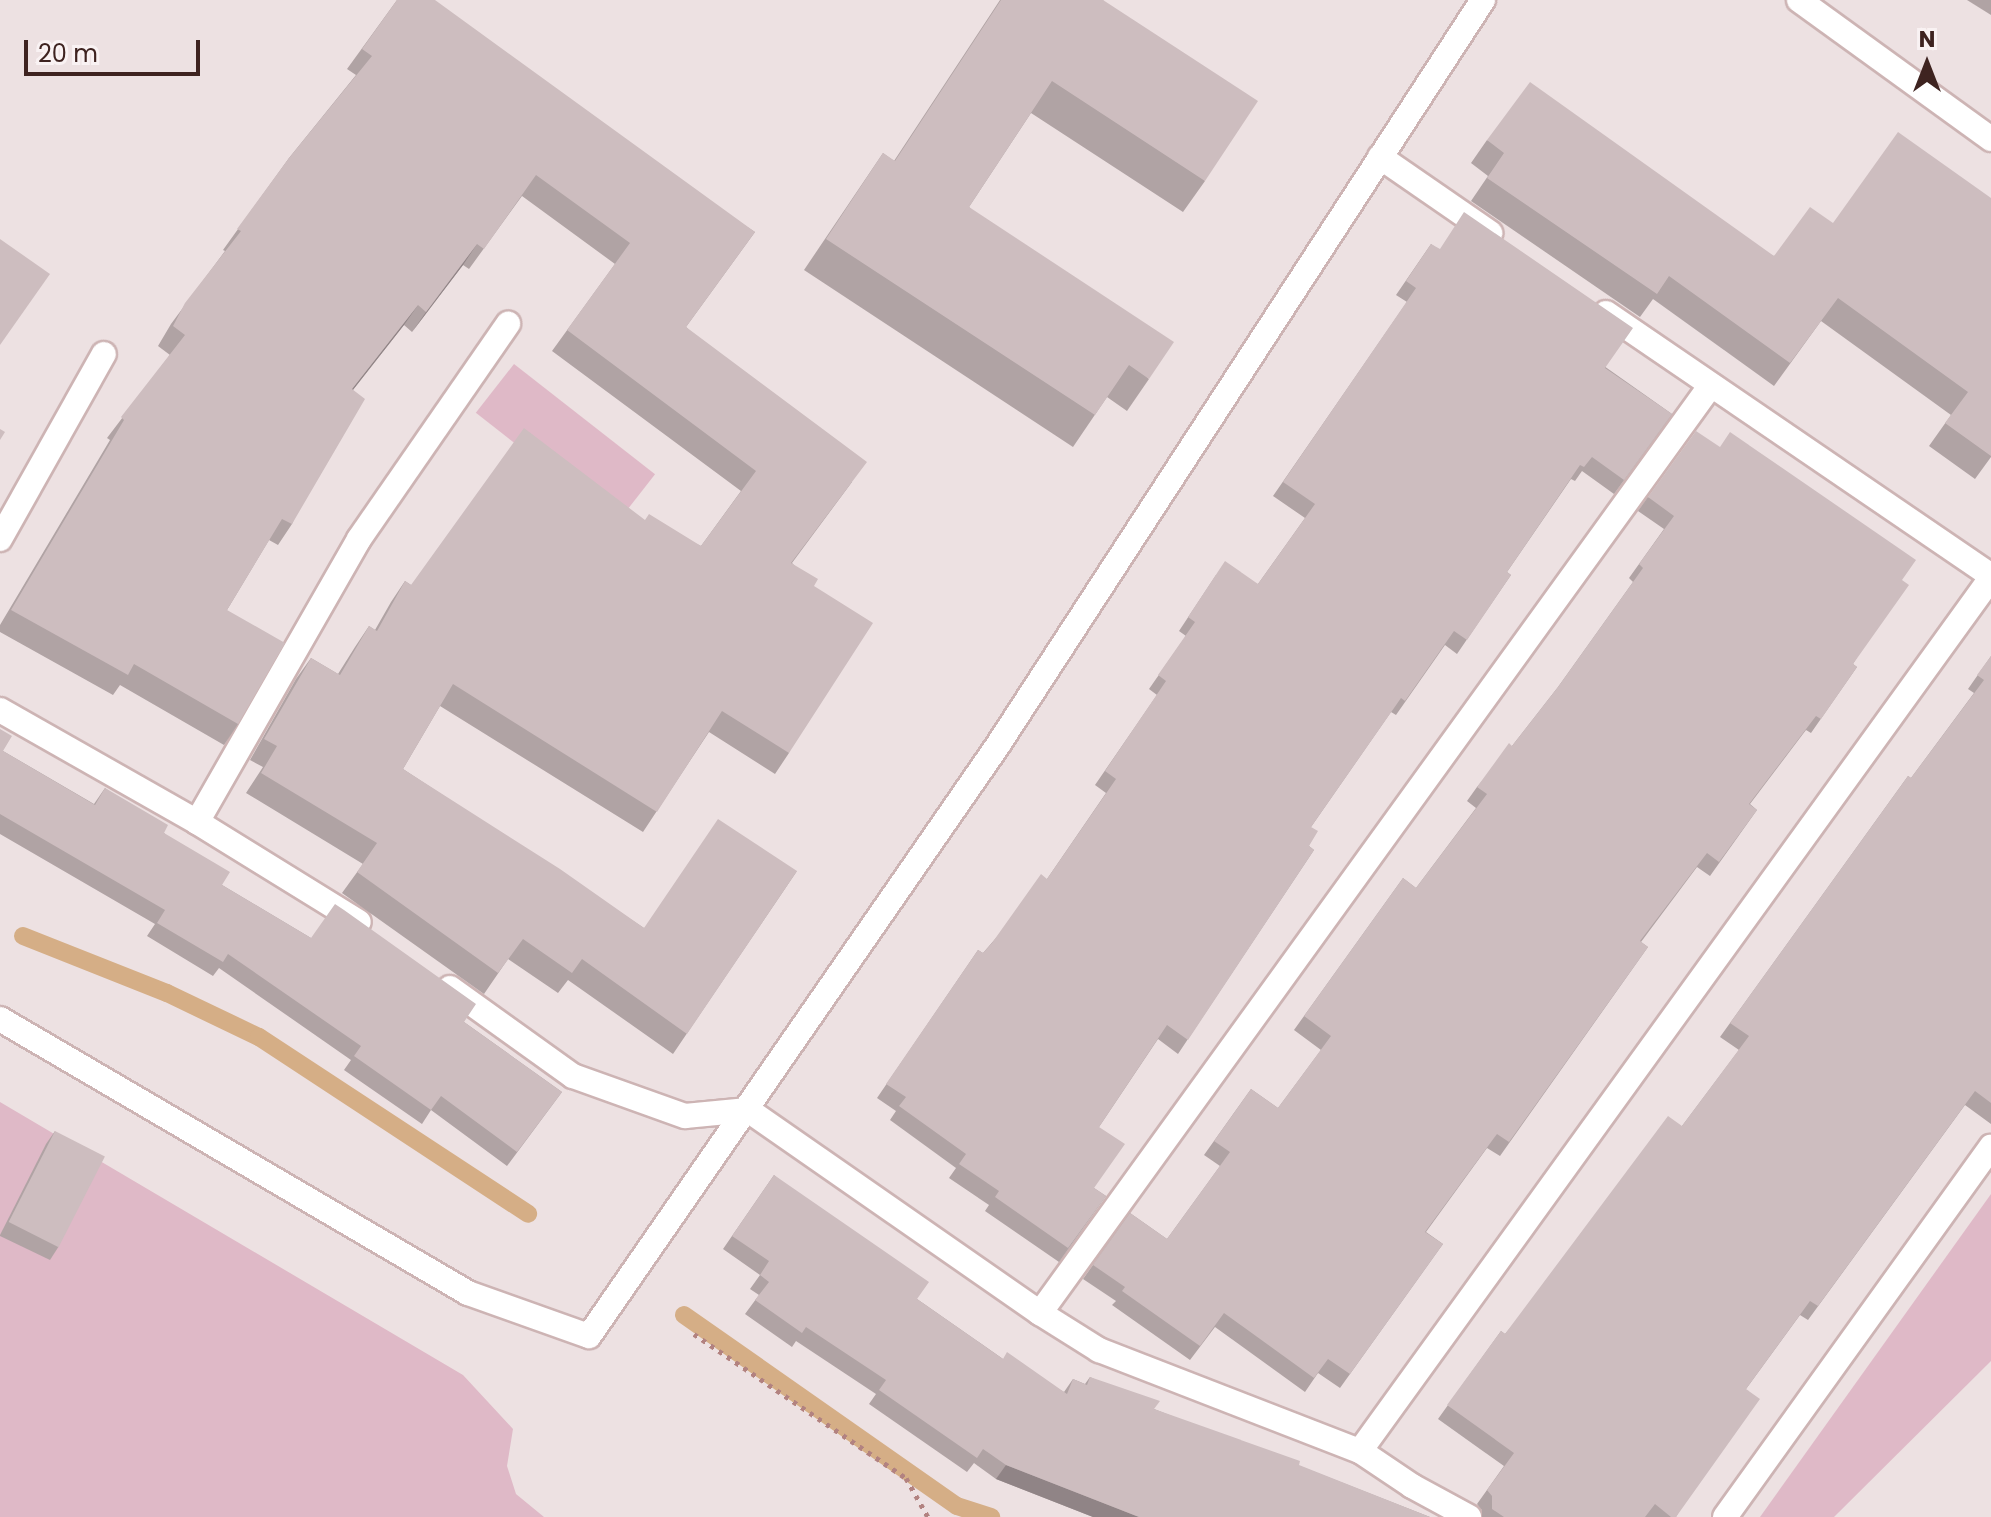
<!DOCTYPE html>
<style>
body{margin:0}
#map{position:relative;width:1991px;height:1517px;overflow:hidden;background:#ede1e2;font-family:Poppins,sans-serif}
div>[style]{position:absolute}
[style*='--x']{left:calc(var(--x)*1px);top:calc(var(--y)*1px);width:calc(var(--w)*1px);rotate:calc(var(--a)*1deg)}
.green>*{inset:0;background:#dfb9c7;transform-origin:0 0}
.stream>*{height:18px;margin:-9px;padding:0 9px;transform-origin:9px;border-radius:9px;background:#d5ae86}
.path>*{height:5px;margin-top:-2.5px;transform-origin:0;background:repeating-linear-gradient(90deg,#b28280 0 4px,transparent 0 10px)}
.roads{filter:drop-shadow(2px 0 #cdb4b4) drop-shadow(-2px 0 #cdb4b4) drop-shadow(0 2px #cdb4b4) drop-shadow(0 -2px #cdb4b4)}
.street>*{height:24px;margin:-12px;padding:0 12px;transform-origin:12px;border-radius:12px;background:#fff}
.secondary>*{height:24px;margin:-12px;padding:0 12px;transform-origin:12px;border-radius:12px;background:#fff}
.wall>*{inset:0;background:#b0a3a4}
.shaded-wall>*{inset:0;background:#908486}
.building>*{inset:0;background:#cdbdbf;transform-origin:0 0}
span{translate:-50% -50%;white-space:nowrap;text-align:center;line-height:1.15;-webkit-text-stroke:6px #f9f2f3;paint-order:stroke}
.north{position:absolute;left:1887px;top:24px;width:80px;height:80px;-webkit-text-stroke:6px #f9f2f3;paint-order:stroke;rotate:0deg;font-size:22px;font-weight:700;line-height:32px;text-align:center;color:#3e2320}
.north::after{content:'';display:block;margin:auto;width:28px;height:36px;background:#3e2320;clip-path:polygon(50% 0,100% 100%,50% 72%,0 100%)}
.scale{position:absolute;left:24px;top:40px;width:176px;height:36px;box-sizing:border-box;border:4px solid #3e2320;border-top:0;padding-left:10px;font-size:24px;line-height:28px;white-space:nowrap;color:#3e2320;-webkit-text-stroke:6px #f9f2f3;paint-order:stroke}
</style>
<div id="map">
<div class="green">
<div style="left:514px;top:364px;width:179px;height:62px;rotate:38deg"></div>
<div style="clip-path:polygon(0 1102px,463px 1375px,513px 1429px,507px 1466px,516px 1494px,544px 1517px,0 1517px)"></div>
<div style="clip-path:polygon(1991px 1194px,1991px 1361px,1834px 1517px,1760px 1517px)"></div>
</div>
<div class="stream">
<div style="--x:23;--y:936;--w:155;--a:21.6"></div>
<div style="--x:167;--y:993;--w:102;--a:25.6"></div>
<div style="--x:259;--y:1037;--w:322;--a:33.3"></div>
<div style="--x:684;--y:1315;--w:333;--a:35"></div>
<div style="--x:957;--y:1506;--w:36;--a:18"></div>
</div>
<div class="path">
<div style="--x:694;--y:1334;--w:256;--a:34.2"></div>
<div style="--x:906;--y:1478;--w:45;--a:60.6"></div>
</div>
<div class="roads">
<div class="street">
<div style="--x:1799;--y:0;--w:237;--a:35.9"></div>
<div style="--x:1380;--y:157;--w:134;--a:34.6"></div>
<div style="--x:1606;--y:313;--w:466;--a:34.3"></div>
<div style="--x:0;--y:539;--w:212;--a:-60.7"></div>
<div style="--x:0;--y:710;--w:227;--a:29.6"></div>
<div style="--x:197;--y:822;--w:190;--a:31.7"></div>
<div style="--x:197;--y:822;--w:326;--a:-60.2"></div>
<div style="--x:359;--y:539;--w:262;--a:-55.3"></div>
<div style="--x:450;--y:988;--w:151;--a:35.6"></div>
<div style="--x:573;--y:1076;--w:119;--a:19.7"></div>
<div style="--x:685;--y:1116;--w:63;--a:-5.4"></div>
<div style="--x:748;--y:1110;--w:356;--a:34.8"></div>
<div style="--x:1040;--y:1313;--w:70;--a:32.1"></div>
<div style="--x:1099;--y:1350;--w:280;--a:21.2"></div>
<div style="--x:1360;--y:1451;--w:63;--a:33.9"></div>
<div style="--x:1412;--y:1486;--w:65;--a:28.5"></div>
<div style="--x:1040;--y:1313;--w:1145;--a:-54.13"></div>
<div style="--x:1360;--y:1451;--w:1077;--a:-54.14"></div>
<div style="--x:1725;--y:1517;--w:456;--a:-54.3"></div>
</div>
<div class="secondary">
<div style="--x:0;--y:1019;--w:542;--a:30.35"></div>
<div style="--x:468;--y:1293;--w:128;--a:19.6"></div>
<div style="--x:589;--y:1336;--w:719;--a:-55.31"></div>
<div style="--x:998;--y:745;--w:889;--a:-56.94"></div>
</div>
</div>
<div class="wall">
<div style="clip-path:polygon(397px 0,755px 232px,686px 327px,852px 482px,792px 563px,814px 586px,789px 753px,775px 774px,709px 732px,643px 832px,440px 706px,403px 769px,644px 928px,797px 871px,673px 1054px,568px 980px,558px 993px,508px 959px,484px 994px,342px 893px,363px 864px,246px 793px,263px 767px,250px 760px,296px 679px,311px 658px,338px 674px,355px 647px,369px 626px,375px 630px,391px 602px,405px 581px,411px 585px,645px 520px,701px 546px,741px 491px,552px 351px,615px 264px,522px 196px,469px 269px,463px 265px,412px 332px,404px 325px,353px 390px,292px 524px,278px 545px,269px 540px,227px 610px,238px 724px,224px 745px,120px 685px,113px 695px,0 632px,0 625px,110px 440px,107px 438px,170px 355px,158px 346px,171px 324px,225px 251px,223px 250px,289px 158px,356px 75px,347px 69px)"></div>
<div style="clip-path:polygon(1000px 0,1103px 0,1205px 181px,1183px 212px,1031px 113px,969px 207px,1149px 379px,1127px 411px,1107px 397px,1073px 447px,804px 270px,883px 153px,894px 161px)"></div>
<div style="clip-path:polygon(1967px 0,1991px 0,1991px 15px)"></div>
<div style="clip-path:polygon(1487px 140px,1774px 256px,1833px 223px,1991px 198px,1991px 457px,1975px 479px,1929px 446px,1951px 415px,1821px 321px,1774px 386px,1653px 299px,1640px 317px,1471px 201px,1488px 176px,1471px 163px)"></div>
<div style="clip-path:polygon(1431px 244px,1672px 414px,1614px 494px,1582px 471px,1575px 481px,1571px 479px,1507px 572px,1511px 575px,1457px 654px,1445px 645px,1396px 715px,1391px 712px,1311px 827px,1309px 846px,1314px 850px,1178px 1054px,1158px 1039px,1099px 1127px,1094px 1188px,1106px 1196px,1059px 1262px,985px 1211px,989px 1205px,949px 1178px,956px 1168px,890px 1120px,896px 1111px,877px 1098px,978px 950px,983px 953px,1047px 879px,1106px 793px,1095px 785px,1157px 695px,1149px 689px,1186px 636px,1179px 631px,1216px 575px,1258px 584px,1305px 518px,1273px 496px,1407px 302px,1396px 295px)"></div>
<div style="clip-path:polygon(1648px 497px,1902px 580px,1853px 664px,1857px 667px,1811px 733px,1806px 730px,1750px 804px,1757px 810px,1710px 876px,1697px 867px,1641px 942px,1648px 947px,1500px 1156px,1487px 1148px,1426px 1232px,1443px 1244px,1340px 1388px,1318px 1373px,1305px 1392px,1215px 1327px,1190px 1360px,1112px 1305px,1116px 1301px,1083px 1279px,1130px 1213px,1167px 1239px,1220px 1166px,1204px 1155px,1251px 1089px,1278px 1108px,1321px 1050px,1294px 1030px,1403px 878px,1416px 888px,1476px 808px,1467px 801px,1477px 787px,1512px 746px,1558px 687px,1633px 582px,1629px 578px,1664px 529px,1638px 511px)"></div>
<div style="clip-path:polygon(1991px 656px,1991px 1124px,1965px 1105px,1808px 1320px,1800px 1315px,1746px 1389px,1676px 1517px,1482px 1517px,1482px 1510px,1477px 1504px,1504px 1466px,1438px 1419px,1501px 1331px,1505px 1334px,1682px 1126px,1739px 1050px,1720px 1037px,1908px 776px,1911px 778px,1974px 693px,1968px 689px)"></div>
<div style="clip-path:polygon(0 729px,3px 751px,94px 804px,105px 788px,164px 833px,222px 885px,311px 938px,464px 1022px,562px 1092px,507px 1166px,431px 1110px,422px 1124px,344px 1070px,351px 1060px,219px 968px,213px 976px,147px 936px,155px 924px,0 834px)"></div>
<div style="clip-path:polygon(55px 1131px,59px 1246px,50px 1260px,0 1236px,0 1235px,46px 1144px)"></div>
<div style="clip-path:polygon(774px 1175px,917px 1299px,1003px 1359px,1064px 1392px,1073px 1379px,1085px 1384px,1090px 1377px,1154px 1409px,1430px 1517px,1093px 1517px,996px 1479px,974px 1463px,967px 1472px,869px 1404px,876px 1394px,796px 1341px,792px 1347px,745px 1314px,759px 1295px,750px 1289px,760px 1275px,723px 1249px)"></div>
</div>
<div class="shaded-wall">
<div style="clip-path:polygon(477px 244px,463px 265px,412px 332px,426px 312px)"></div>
<div style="clip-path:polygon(418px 305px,404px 325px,337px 410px,352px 389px)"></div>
<div style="clip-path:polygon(1006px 1465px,1139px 1517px,1093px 1517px,996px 1479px)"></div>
</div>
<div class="building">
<div style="clip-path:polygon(397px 0,435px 0,755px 232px,686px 327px,867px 462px,791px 563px,818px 579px,814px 586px,873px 623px,789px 753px,722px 711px,657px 812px,453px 684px,403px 769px,560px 869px,644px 928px,718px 819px,797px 871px,687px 1034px,582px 959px,572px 973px,523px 939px,498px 973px,357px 872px,377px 843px,261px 773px,277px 746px,264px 739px,311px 658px,340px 675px,369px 626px,377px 631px,405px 581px,411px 585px,524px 428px,645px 520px,649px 514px,701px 546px,756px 471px,567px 330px,630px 243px,536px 175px,484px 249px,477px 244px,426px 312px,418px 305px,352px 389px,365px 399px,292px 524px,282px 519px,227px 610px,285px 643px,238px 724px,134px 664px,128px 675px,11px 610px,124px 420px,121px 417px,185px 335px,173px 326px,185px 303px,241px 231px,237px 229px,289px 158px,372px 56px,362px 49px)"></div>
<div style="clip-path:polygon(1001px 0,1103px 0,1258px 101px,1205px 181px,1052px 81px,969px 207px,1174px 342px,1149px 379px,1129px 365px,1095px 415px,826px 239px,883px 153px,895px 161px)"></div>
<div style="clip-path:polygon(1530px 82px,1774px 256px,1810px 207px,1833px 223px,1898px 132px,1991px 198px,1991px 456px,1945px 423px,1968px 392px,1838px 298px,1790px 363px,1669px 276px,1657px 294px,1487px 178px,1504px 153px,1487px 140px)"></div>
<div style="clip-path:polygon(1464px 212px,1633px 328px,1605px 368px,1672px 414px,1624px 480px,1592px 457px,1584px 467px,1580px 465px,1507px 572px,1511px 575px,1467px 640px,1454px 631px,1405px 701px,1401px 698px,1311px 827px,1318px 831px,1309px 846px,1314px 850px,1188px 1040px,1167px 1025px,1099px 1127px,1125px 1144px,1094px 1188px,1106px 1196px,1068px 1248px,995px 1197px,999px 1191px,959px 1164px,966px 1154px,899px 1106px,906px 1097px,886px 1084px,978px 950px,983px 953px,992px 943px,1041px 874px,1047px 879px,1116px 779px,1105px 771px,1166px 681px,1158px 675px,1195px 622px,1188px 617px,1225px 561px,1258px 584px,1315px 504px,1283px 482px,1416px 288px,1406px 281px,1431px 244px,1440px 249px)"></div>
<div style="clip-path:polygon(0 239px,50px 274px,0 345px)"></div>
<div style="clip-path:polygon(0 429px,5px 432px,0 440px)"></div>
<div style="clip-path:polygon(1696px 431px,1720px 447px,1730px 432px,1916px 560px,1902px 580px,1909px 585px,1853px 664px,1857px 667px,1821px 719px,1816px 716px,1749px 804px,1757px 810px,1719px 862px,1707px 853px,1640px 941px,1648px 947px,1509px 1142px,1497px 1134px,1425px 1232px,1443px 1244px,1350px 1374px,1328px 1359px,1314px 1378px,1224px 1313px,1200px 1346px,1122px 1291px,1125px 1287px,1093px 1265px,1130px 1213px,1167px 1239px,1230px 1152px,1214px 1141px,1251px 1089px,1278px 1108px,1331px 1036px,1304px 1016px,1403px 878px,1416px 888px,1487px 794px,1477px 787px,1509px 743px,1512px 746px,1558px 687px,1643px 568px,1639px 564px,1674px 516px,1648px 497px)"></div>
<div style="clip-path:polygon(1991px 656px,1991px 1103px,1975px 1091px,1818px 1306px,1810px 1301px,1746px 1389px,1760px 1399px,1676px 1517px,1671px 1517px,1655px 1504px,1645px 1517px,1504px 1517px,1492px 1509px,1492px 1496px,1487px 1490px,1514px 1453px,1447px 1405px,1501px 1331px,1505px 1334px,1668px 1116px,1682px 1126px,1749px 1036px,1730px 1023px,1908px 776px,1911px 778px,1984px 680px,1977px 675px)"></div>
<div style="clip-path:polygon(0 729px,12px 736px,3px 751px,95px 805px,105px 788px,168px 825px,164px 833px,230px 872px,222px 885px,311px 938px,335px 904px,344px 910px,476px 1004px,464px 1022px,562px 1092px,517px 1152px,441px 1096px,431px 1110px,354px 1056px,361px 1046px,228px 954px,223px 962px,157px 923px,165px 910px,0 814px)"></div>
<div style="left:55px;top:1131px;width:56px;height:102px;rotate:27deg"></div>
<div style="clip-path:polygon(774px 1175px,929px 1282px,917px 1299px,1003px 1359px,1007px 1352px,1067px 1394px,1073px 1379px,1087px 1385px,1090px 1377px,1160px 1401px,1154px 1409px,1300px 1461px,1299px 1465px,1430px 1517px,1139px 1517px,1006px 1465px,983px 1449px,977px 1458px,879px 1390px,886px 1380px,806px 1327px,802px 1333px,755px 1300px,769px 1282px,760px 1275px,769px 1261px,732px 1236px)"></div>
</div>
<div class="north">N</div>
<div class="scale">20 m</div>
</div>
